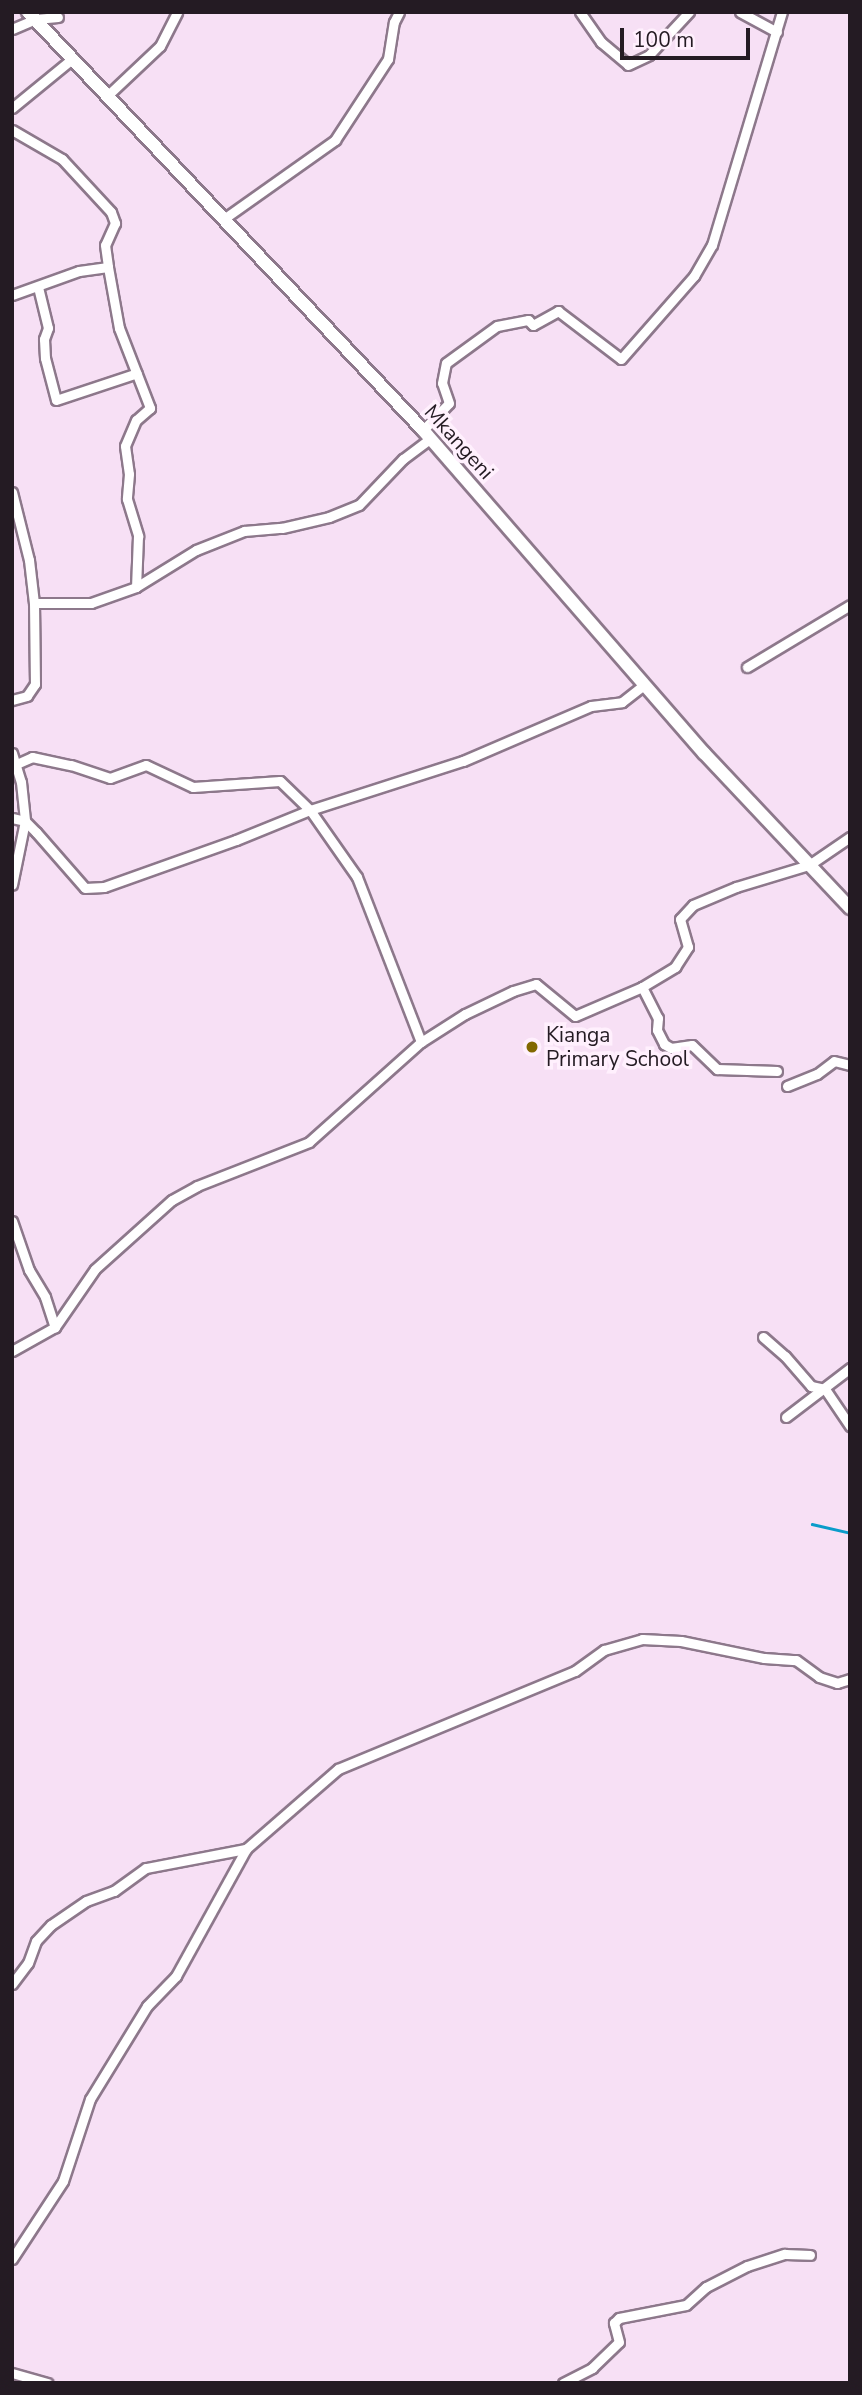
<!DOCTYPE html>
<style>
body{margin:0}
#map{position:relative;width:862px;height:2395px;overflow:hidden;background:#f7e0f5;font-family:"Nunito Sans",sans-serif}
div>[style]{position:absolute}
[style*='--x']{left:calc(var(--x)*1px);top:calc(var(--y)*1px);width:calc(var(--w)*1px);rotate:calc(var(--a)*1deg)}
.stream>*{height:2.5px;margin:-1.25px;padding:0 1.25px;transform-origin:1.25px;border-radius:1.25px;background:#0a9cca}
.roads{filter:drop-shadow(2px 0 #8d788b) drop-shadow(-2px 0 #8d788b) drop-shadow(0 2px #8d788b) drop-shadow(0 -2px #8d788b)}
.street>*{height:9px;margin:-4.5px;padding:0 4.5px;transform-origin:4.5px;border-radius:4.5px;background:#fff}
.secondary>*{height:12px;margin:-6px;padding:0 6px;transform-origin:6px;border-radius:6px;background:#fff}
.dots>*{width:19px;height:19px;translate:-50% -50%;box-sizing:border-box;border:4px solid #fff0fd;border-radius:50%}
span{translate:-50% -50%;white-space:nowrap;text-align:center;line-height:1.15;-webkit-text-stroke:7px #fff0fd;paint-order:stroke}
.street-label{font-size:21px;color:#241b23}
.poi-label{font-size:21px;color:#241b23}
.left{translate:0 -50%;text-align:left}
.frame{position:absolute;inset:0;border:14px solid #241b23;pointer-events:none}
.scale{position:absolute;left:620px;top:28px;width:130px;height:32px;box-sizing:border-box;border:4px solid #241b23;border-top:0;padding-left:9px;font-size:21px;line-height:24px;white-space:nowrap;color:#241b23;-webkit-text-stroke:5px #fff0fd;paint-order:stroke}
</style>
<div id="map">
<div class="stream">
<div style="--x:812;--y:1524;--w:39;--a:13"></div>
</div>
<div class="roads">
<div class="street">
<div style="--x:580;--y:12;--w:37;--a:55"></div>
<div style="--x:601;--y:42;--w:35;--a:40"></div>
<div style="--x:628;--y:65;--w:23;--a:-25"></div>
<div style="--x:649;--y:55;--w:59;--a:-47.1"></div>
<div style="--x:740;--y:12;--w:42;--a:28.4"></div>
<div style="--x:12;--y:29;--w:26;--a:-23"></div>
<div style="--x:36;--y:19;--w:22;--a:-5"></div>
<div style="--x:108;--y:95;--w:71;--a:-43.3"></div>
<div style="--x:160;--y:46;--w:38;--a:-63"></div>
<div style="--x:12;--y:108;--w:79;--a:-39.3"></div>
<div style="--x:12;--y:130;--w:58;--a:30.1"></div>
<div style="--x:62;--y:159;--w:72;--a:47.2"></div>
<div style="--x:111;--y:212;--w:12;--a:70"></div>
<div style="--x:115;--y:223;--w:24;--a:114"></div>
<div style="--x:105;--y:245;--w:22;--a:82"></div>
<div style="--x:225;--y:218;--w:135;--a:-35.3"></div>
<div style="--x:335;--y:140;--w:97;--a:-56.8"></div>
<div style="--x:388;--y:59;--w:37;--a:-81"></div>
<div style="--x:394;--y:22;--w:11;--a:-63"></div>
<div style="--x:38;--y:287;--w:42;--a:76.3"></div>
<div style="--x:48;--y:328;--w:12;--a:110"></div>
<div style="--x:44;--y:339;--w:19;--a:87"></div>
<div style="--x:45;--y:358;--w:43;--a:75.3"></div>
<div style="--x:56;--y:400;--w:85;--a:-18.4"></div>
<div style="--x:12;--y:295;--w:71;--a:-19.7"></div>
<div style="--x:79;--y:271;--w:29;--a:-8"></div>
<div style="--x:108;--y:267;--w:62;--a:79.8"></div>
<div style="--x:119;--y:328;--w:86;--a:68.8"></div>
<div style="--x:150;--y:408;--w:18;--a:139"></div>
<div style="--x:136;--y:420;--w:28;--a:113"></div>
<div style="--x:125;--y:446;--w:28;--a:82"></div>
<div style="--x:129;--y:474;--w:25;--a:95"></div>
<div style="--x:127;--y:499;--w:39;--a:73"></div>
<div style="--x:138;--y:536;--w:51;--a:92.2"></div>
<div style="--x:423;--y:430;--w:37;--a:-46"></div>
<div style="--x:449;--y:403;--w:21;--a:-109"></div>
<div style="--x:442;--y:383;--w:20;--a:-79"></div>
<div style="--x:446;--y:363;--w:63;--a:-36"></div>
<div style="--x:497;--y:326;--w:32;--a:-11"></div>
<div style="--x:528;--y:320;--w:7;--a:45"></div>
<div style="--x:533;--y:325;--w:29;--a:-29"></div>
<div style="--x:558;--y:311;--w:79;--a:37.3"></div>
<div style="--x:621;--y:359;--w:111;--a:-48.7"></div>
<div style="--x:694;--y:276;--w:36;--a:-60"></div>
<div style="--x:712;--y:245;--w:243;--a:-73.3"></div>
<div style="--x:12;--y:492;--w:70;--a:76"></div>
<div style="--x:29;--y:560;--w:43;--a:83.4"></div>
<div style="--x:34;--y:603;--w:81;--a:89.3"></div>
<div style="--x:35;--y:684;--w:14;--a:124"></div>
<div style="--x:27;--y:696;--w:16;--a:165"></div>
<div style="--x:34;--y:603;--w:57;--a:0"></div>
<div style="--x:91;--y:603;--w:48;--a:-19.6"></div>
<div style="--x:136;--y:587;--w:70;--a:-31.7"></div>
<div style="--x:196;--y:550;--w:52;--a:-21.6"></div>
<div style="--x:244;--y:531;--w:38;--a:-5"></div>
<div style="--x:282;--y:528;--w:48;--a:-13.2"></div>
<div style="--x:329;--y:517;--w:32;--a:-22"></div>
<div style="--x:359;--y:505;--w:64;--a:-46.3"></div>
<div style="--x:403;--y:459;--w:34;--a:-37"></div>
<div style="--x:747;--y:667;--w:120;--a:-31"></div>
<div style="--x:12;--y:753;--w:30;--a:73"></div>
<div style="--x:21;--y:782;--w:39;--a:84"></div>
<div style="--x:25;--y:821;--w:65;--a:101.5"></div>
<div style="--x:12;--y:766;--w:22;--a:-24"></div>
<div style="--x:32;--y:757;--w:40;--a:12"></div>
<div style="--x:71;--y:765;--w:41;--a:18.4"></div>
<div style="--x:110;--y:778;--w:38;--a:-20"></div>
<div style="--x:146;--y:765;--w:52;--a:25.1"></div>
<div style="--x:193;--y:787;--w:87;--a:-3.9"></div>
<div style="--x:280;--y:781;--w:42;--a:44"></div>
<div style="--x:310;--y:810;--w:82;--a:55"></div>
<div style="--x:357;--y:877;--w:177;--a:68.8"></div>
<div style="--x:12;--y:818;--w:13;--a:13"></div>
<div style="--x:25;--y:821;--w:16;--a:45"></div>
<div style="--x:36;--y:832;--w:74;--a:48.8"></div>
<div style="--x:85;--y:888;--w:19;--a:-3"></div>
<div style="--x:104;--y:887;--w:140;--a:-19.6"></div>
<div style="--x:236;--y:840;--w:80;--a:-22.1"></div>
<div style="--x:310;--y:810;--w:161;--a:-17.8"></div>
<div style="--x:463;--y:761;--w:139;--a:-23.3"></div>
<div style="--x:591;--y:706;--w:31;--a:-7"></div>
<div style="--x:622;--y:702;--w:29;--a:-38"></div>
<div style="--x:642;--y:987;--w:35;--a:63"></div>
<div style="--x:658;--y:1018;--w:12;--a:95"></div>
<div style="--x:657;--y:1030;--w:16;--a:63"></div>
<div style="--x:664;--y:1044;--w:8;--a:30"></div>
<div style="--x:671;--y:1048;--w:21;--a:-8"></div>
<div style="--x:692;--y:1045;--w:35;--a:44"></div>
<div style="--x:717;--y:1069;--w:60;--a:1.9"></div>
<div style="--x:787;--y:1086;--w:32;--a:-22"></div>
<div style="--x:817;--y:1074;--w:21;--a:-37"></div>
<div style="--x:834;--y:1061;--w:16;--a:14"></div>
<div style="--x:12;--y:1221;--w:52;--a:70.9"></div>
<div style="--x:29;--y:1270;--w:31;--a:59"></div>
<div style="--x:45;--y:1297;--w:32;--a:72"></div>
<div style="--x:763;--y:1337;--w:29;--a:41"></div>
<div style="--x:785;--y:1356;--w:40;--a:49"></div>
<div style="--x:811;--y:1386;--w:14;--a:12"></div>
<div style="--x:825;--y:1389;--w:45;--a:56"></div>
<div style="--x:12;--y:1351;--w:49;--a:-29.2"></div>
<div style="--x:55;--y:1327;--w:70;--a:-55.4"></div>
<div style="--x:95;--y:1269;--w:103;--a:-41.9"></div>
<div style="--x:172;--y:1200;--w:29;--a:-29"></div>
<div style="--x:197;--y:1186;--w:120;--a:-21.4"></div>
<div style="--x:309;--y:1142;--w:150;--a:-41.8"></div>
<div style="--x:421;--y:1042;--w:52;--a:-32.5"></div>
<div style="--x:465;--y:1014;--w:53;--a:-25.6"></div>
<div style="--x:513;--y:991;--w:24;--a:-17"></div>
<div style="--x:536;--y:984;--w:50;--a:39.4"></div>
<div style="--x:575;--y:1016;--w:73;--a:-23.4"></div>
<div style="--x:642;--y:987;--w:39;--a:-31"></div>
<div style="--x:675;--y:967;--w:24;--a:-57"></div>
<div style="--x:688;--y:947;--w:29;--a:-106"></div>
<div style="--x:680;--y:919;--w:19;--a:-47"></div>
<div style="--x:693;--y:905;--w:47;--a:-22.7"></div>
<div style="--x:736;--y:887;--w:76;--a:-16.8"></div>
<div style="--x:809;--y:865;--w:50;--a:-34.3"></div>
<div style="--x:786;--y:1417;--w:81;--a:-37.4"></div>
<div style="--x:12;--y:1984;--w:26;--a:-53"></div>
<div style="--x:28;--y:1963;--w:23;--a:-70"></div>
<div style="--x:36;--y:1941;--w:22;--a:-47"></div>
<div style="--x:51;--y:1925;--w:42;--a:-34.4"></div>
<div style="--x:86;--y:1901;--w:30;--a:-20"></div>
<div style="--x:114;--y:1891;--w:39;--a:-36"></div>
<div style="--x:146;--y:1868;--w:102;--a:-10.8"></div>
<div style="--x:12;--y:2259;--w:93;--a:-56.8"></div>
<div style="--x:63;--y:2181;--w:86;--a:-71.8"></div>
<div style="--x:90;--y:2099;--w:109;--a:-58.5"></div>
<div style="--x:147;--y:2006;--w:42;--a:-46"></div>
<div style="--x:176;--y:1976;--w:145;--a:-61.1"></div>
<div style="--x:246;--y:1849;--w:122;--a:-41"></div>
<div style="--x:338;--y:1769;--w:256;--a:-22.5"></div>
<div style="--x:575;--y:1671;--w:36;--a:-36"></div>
<div style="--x:604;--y:1650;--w:40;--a:-16"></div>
<div style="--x:642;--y:1639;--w:39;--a:3"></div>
<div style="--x:681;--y:1641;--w:85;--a:11.6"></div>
<div style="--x:764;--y:1658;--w:32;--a:4"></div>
<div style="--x:796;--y:1660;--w:29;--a:36"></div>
<div style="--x:819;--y:1677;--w:19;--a:18"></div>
<div style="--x:837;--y:1683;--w:14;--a:-17"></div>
<div style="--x:12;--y:2373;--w:37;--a:16"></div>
<div style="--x:563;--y:2383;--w:33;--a:-27"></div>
<div style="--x:592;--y:2368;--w:37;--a:-44"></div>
<div style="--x:619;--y:2342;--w:20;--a:-105"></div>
<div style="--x:614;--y:2323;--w:7;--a:-45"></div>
<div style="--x:619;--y:2318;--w:68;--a:-11"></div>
<div style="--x:686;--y:2305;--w:27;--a:-42"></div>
<div style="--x:706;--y:2287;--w:46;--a:-27.1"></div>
<div style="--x:747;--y:2266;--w:40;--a:-18"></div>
<div style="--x:785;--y:2254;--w:25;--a:2"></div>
</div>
<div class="secondary">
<div style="--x:28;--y:12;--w:575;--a:46.62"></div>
<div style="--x:423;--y:430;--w:428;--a:49"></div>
<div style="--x:704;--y:753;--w:213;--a:46.7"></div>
</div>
</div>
<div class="dots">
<div style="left:532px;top:1047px;background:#816800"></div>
</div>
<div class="street-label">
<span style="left:459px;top:442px;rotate:48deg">Mkangeni</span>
</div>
<div class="poi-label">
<span class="left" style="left:546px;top:1047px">Kianga<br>Primary School</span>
</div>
<div class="frame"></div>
<div class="scale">100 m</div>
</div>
